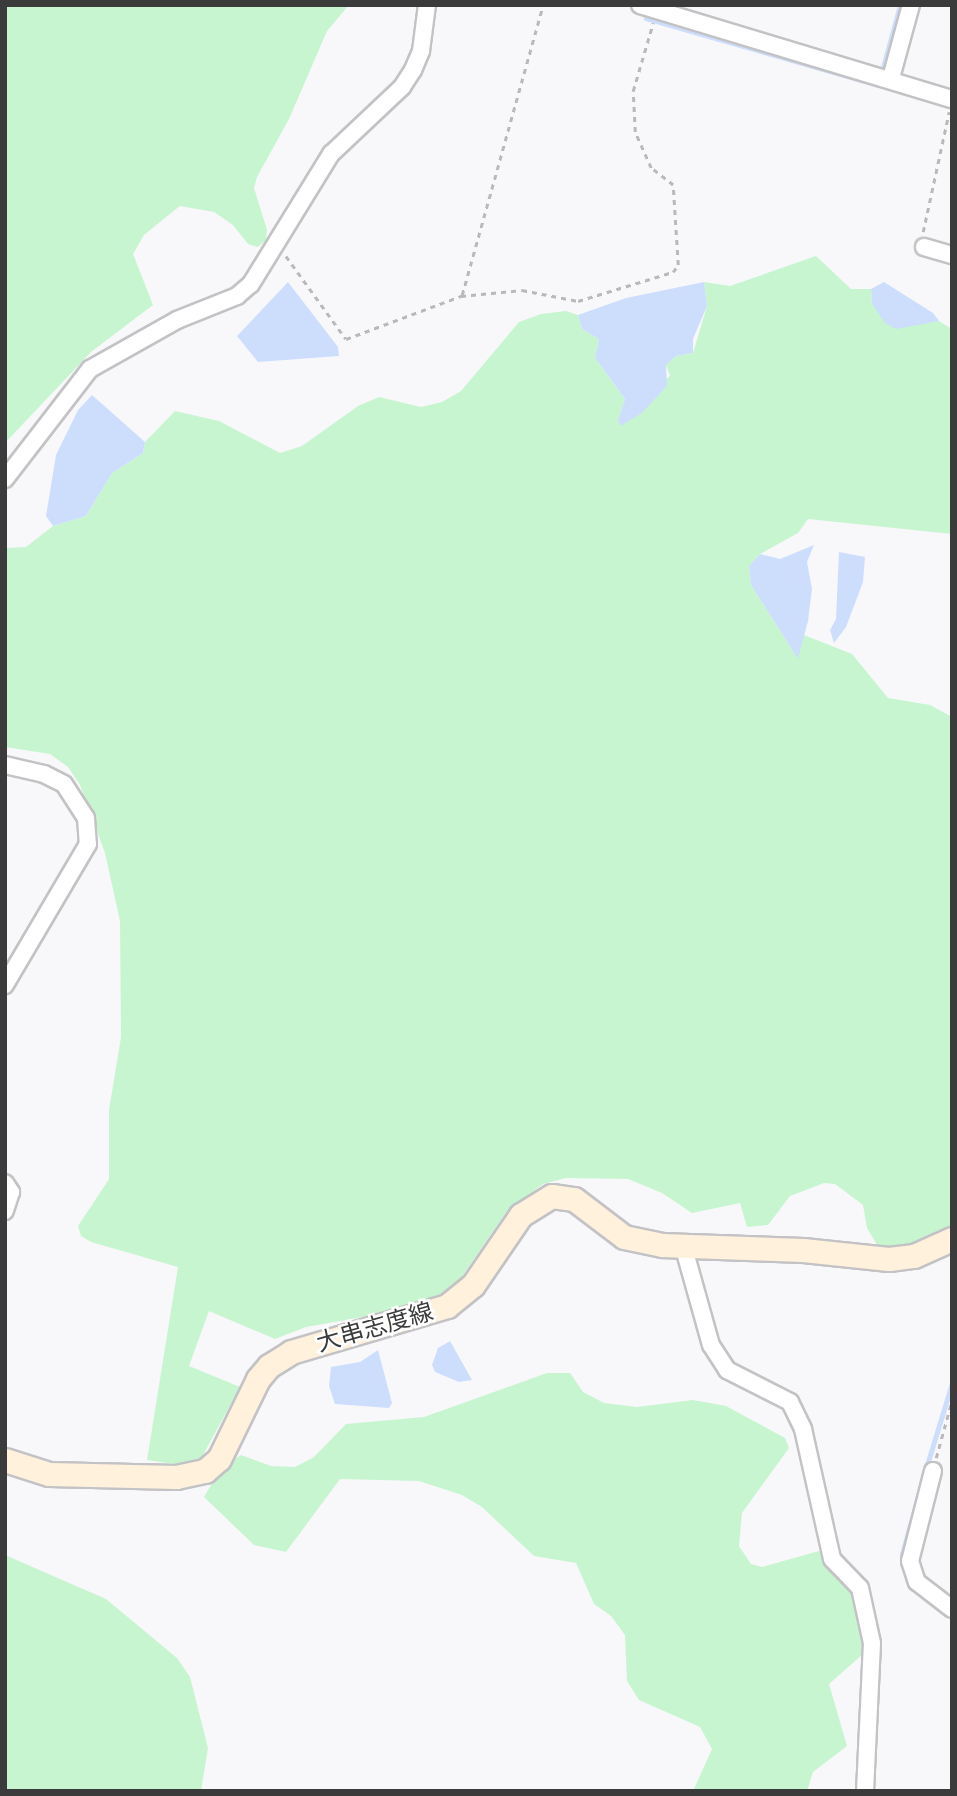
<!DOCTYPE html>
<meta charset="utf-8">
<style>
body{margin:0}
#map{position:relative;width:957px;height:1796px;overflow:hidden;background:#f8f8fb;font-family:Roboto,"Noto Sans JP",sans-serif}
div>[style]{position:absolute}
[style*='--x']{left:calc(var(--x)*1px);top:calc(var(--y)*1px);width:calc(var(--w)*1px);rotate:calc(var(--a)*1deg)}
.green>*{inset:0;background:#c7f5d0}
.water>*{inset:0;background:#cddefd}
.stream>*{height:4.5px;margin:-2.25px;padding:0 2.25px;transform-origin:2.25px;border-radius:2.25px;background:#cddefd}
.path>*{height:2.5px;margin-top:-1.25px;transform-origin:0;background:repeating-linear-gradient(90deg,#b9b9bb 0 5px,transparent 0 10px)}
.roads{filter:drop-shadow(2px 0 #c3c3c6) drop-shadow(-2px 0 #c3c3c6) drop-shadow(0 2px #c3c3c6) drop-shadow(0 -2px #c3c3c6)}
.minor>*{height:16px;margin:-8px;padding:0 8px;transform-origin:8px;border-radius:8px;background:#fff}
.secondary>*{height:23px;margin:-11.5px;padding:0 11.5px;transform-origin:11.5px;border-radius:11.5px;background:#fff1dc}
span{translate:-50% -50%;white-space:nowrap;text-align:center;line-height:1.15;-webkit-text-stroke:5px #fff;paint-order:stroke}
.street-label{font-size:24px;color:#3b3b3c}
.frame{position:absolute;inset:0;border:7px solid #3b3b3c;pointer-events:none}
</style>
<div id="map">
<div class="green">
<div style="clip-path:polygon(5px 5px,349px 5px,327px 31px,289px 119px,257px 177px,254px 188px,267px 230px,266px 240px,258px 247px,248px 244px,233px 225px,214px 212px,180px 206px,171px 213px,144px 235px,133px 254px,153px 305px,91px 352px,5px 443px)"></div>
<div style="clip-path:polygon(816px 256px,851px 289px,871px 289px,872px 304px,914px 323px,939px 321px,952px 329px,952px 534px,808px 519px,798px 533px,760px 554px,749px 566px,751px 585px,797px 657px,804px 635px,852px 654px,888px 698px,930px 705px,952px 717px,952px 1238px,880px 1250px,867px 1228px,863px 1205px,835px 1184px,824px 1183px,790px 1196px,768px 1225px,747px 1227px,740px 1203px,692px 1213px,662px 1193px,628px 1179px,566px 1178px,543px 1184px,507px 1211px,461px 1278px,425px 1306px,306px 1327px,275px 1339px,209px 1311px,189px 1366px,240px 1387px,202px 1457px,180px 1465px,147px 1460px,178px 1267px,91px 1242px,81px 1236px,78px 1226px,109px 1179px,109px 1110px,121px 1037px,120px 921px,105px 853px,80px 785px,68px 767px,50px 754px,5px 747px,5px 548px,26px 547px,53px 526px,86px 516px,112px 473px,143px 453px,145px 442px,175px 411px,219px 421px,280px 453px,302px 446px,358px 406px,379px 397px,421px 407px,442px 402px,461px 391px,519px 322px,541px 314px,566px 311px,578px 315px,582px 329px,599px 339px,595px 358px,625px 399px,618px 420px,670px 376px,666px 365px,676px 356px,693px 353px,707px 306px,704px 282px,730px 286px)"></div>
<div style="clip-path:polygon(547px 1373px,570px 1373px,583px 1392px,604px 1403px,637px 1407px,693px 1400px,726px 1406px,785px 1438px,789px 1448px,742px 1513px,739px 1546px,751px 1564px,762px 1567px,819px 1551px,862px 1597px,866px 1645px,862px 1655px,829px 1684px,847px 1746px,813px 1772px,807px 1791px,693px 1791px,712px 1749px,700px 1727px,639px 1700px,627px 1681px,625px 1635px,611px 1616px,594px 1604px,576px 1563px,534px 1556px,482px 1507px,462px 1495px,419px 1481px,340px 1479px,286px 1552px,254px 1545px,204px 1497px,221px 1468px,241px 1455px,271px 1466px,295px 1467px,314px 1457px,346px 1424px,424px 1417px)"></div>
<div style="clip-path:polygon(5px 1555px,106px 1599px,177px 1658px,190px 1677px,208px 1748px,201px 1791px,5px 1791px)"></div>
</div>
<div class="water">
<div style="clip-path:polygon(288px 282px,338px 347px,339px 356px,258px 362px,237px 336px)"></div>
<div style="clip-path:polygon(704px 282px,707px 306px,693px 339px,693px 353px,676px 356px,666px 365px,667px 386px,642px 413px,621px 426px,618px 420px,625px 399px,595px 358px,599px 339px,582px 329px,578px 315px,626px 298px)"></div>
<div style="clip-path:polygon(884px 282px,933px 313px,939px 321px,896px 329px,885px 323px,872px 304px,871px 289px)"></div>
<div style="clip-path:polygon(92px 395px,145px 442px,143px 453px,112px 473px,86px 516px,53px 526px,46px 516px,56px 455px,78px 410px)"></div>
<div style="clip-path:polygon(814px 545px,807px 562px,812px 589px,808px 621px,798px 659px,751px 585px,749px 566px,760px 554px,780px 559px)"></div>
<div style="clip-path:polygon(839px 552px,865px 557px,863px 582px,846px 627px,834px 643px,830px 630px,836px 619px)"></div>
<div style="clip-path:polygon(450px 1341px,472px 1380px,459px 1382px,435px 1372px,432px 1365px,438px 1348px)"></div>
<div style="clip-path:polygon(378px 1350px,392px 1403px,389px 1408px,335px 1404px,329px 1386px,331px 1367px,360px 1362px)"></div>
</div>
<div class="stream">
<div style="--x:646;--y:18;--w:241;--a:16.1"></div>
<div style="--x:882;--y:71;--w:68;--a:-74.7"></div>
<div style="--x:927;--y:1465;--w:86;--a:-73"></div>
<div style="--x:903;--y:1564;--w:10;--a:-96"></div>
<div style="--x:902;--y:1554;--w:82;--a:-74.4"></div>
</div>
<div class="path">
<div style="--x:923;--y:232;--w:123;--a:-77.8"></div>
<div style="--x:286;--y:256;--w:102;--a:54.1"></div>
<div style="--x:346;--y:339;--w:123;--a:-20.5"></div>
<div style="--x:461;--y:296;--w:61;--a:-5.6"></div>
<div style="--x:522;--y:290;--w:57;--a:11.1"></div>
<div style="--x:578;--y:301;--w:99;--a:-17"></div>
<div style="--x:673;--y:272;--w:9;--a:-54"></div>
<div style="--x:678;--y:265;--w:80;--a:-93.6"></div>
<div style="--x:673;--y:185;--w:28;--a:-142"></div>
<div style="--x:651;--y:168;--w:39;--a:-114"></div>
<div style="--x:635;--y:132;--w:41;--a:-92.8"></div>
<div style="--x:633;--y:91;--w:71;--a:-73.6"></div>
<div style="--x:462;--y:295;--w:301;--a:-74.4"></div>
<div style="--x:936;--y:1458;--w:60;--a:-74.6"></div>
</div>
<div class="roads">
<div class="minor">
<div style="--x:640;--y:5;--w:326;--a:16.8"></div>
<div style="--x:891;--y:78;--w:76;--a:-74.7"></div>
<div style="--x:924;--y:247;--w:29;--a:16"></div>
<div style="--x:5;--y:479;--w:139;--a:-52.3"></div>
<div style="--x:90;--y:369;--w:100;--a:-29.4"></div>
<div style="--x:177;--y:320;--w:65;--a:-21.8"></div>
<div style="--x:237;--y:296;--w:18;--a:-41"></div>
<div style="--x:251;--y:284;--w:153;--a:-58.4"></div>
<div style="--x:331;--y:154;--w:98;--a:-43.3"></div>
<div style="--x:402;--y:87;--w:20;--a:-57"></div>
<div style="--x:413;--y:70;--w:21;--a:-67"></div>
<div style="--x:421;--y:51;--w:46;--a:-82.6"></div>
<div style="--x:5;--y:765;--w:40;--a:13"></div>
<div style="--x:44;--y:774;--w:22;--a:27"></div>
<div style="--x:64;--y:784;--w:40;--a:57.1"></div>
<div style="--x:86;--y:818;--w:26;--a:86"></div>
<div style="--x:88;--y:844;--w:164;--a:120.5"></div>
<div style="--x:5;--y:1183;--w:11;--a:56"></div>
<div style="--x:11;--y:1192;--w:20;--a:108"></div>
<div style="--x:683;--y:1245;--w:104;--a:74.4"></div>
<div style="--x:711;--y:1345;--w:30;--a:57"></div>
<div style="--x:727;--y:1370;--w:71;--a:26.9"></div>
<div style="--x:790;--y:1402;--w:30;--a:64"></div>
<div style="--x:803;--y:1429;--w:133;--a:77.4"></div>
<div style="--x:832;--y:1559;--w:40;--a:46"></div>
<div style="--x:860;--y:1588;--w:56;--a:77.7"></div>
<div style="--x:872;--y:1643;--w:148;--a:92.7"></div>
<div style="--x:933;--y:1471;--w:93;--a:104.3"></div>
<div style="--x:910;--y:1561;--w:22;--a:72"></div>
<div style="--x:917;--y:1582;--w:44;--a:37.6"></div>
</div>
<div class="secondary">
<div style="--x:5;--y:1460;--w:46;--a:17.7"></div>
<div style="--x:49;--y:1474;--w:127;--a:1.4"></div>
<div style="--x:176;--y:1477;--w:30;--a:-12"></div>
<div style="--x:205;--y:1471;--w:18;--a:-41"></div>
<div style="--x:219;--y:1459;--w:89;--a:-64"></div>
<div style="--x:258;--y:1379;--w:17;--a:-50"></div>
<div style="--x:269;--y:1366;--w:26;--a:-32"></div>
<div style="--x:291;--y:1352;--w:163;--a:-16.4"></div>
<div style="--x:447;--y:1306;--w:33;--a:-39"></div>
<div style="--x:473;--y:1285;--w:85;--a:-55.6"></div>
<div style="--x:521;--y:1215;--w:36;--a:-32"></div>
<div style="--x:552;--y:1196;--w:22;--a:8"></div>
<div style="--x:574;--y:1199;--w:63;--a:37.2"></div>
<div style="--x:624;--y:1237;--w:39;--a:12"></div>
<div style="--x:662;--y:1245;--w:141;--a:2"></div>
<div style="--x:803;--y:1250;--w:86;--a:6"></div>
<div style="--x:889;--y:1259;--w:25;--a:-7"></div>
<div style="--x:914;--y:1256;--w:42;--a:-24.1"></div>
</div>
</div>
<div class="street-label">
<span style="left:375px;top:1328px;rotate:-16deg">大串志度線</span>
</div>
<div class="frame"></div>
</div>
